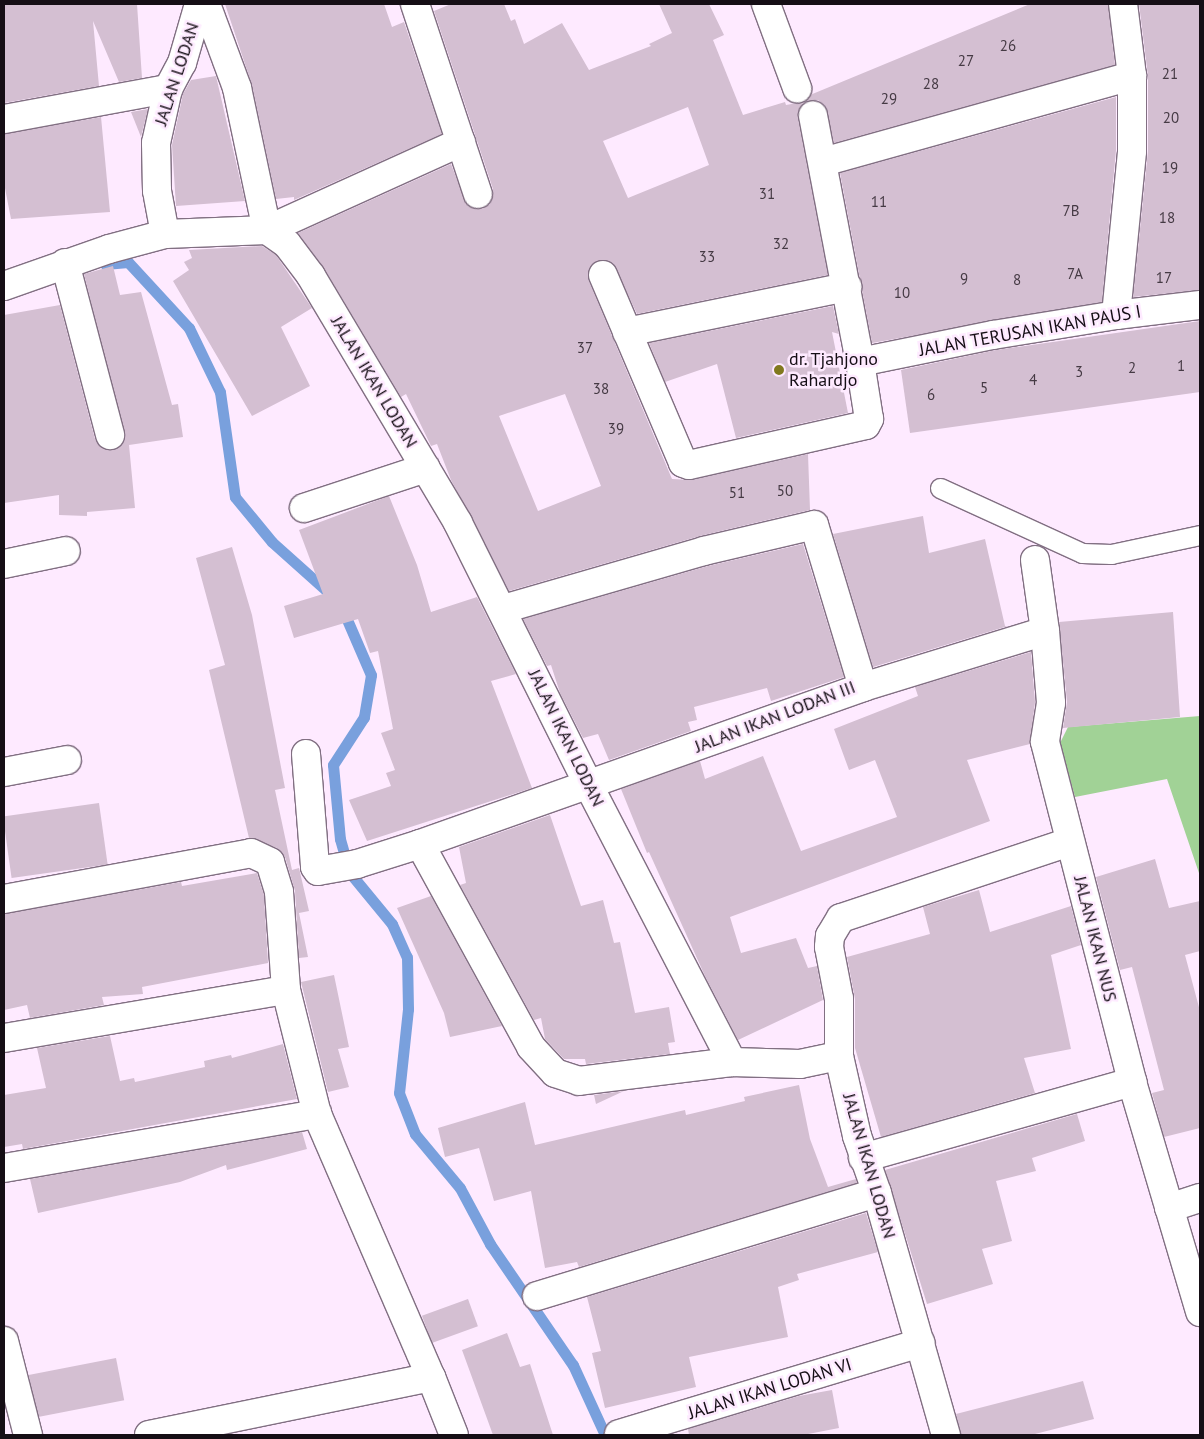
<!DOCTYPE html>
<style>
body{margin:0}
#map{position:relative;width:1204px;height:1439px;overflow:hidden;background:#feeaff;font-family:"PT Sans",sans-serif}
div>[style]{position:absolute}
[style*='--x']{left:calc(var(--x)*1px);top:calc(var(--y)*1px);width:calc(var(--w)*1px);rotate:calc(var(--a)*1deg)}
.green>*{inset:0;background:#a1d296}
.stream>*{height:11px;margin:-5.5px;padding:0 5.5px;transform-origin:5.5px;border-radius:5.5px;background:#79a0dd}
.building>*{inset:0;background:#d4bfd2;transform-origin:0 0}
.roads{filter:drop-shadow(1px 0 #816f82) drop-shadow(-1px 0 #816f82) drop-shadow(0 1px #816f82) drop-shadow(0 -1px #816f82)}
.lane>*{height:19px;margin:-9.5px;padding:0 9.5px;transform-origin:9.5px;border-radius:9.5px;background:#fff}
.street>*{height:28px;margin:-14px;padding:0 14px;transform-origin:14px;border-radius:14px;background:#fff}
.dots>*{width:14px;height:14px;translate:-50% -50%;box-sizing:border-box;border:2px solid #feeaff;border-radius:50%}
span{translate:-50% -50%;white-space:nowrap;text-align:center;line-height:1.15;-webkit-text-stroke:5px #feeaff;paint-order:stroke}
.number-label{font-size:15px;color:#453a44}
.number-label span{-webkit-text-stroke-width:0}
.street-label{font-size:18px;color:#150e15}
.poi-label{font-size:18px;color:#150e15}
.left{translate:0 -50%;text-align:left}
.frame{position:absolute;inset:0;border:5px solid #150e15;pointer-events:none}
</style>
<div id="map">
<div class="green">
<div style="clip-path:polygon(1200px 716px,1200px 876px,1167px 779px,1075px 797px,1060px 743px,1068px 727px)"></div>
</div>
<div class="stream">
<div style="--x:105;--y:264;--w:23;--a:-5"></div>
<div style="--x:128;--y:262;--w:90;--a:47.3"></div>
<div style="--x:189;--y:328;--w:71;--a:64.2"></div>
<div style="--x:220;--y:392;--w:106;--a:81.9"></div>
<div style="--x:235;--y:497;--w:58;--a:50.6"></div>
<div style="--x:272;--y:542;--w:75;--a:41.8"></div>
<div style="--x:342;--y:608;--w:73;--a:66.6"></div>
<div style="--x:371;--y:675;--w:43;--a:99.5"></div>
<div style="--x:364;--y:717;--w:57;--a:122.9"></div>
<div style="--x:333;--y:765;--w:74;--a:84.6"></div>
<div style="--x:340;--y:839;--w:35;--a:74"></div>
<div style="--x:350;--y:873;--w:66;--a:50.5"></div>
<div style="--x:392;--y:924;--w:36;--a:66"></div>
<div style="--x:407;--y:957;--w:52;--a:88.9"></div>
<div style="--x:408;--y:1009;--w:84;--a:96.1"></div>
<div style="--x:399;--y:1093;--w:44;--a:68.7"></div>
<div style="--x:415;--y:1134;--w:70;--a:50.2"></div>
<div style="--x:460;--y:1188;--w:64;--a:61.8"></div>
<div style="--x:490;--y:1244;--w:147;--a:55.6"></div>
<div style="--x:573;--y:1365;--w:77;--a:65.4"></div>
</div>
<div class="building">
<div style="clip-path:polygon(4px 4px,137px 4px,142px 78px,119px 82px,93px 21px,99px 86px,4px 103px)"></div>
<div style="clip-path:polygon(225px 4px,384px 4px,392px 27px,404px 22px,442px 134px,294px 200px,294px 197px,276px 199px,252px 85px)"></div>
<div style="clip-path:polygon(evenodd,451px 4px,504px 4px,511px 21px,515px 19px,524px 44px,562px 23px,589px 70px,651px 46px,649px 44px,672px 33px,659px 4px,709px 4px,724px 35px,713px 40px,743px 115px,785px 102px,786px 105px,803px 102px,810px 95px,1030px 4px,1108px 4px,1115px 65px,834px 143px,825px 105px,818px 100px,803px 103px,798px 118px,828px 275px,637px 314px,613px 263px,604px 260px,591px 265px,589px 281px,672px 479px,692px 480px,808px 454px,810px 510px,700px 536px,509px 591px,451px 480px,437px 444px,431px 446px,406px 394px,401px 397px,324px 268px,298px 233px,451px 164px,467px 205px,482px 209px,490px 204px,493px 189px,434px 11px,451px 4px,688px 107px,709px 165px,628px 198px,603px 141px,688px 107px,451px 4px,565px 394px,601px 486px,538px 511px,499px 416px,565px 394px)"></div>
<div style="clip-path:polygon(1139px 4px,1200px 4px,1200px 290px,1133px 297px,1148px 151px,1148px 76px)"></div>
<div style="clip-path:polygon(216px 76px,245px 201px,176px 206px,172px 145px,183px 94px,191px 80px)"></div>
<div style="clip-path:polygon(1116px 97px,1116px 150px,1102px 302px,872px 343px,840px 173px)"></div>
<div style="clip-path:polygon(148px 109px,141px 137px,131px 112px)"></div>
<div style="clip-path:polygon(101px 117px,110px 212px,11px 219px,4px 183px,4px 134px)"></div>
<div style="clip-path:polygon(262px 246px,276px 255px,312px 308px,281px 327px,310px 386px,252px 416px,173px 281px,189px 270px,184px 262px,192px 258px,189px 250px)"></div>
<div style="clip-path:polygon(113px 266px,120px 295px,141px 292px,172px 405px,178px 404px,183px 437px,129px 445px,135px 508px,87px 512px,87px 516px,59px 515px,59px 495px,4px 503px,4px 315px,60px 305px,95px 439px,106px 450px,114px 450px,125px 440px,84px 274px)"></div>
<div style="clip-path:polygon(833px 306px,839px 334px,832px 332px,848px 413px,736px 438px,717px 364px,665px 382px,649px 343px)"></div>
<div style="clip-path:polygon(1200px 321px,1200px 392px,910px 433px,901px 370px,996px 350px)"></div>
<div style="clip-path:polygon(389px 496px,417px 565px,431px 612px,477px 597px,516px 674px,491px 681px,532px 788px,367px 841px,349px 800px,391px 786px,386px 773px,395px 770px,381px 733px,393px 729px,378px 651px,370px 653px,358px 619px,294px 638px,284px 606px,323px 594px,299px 530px)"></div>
<div style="clip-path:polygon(923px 516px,929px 553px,985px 539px,1005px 626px,1008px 626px,873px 667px,833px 534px)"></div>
<div style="clip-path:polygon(803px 544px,844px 677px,771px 701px,767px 688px,694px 707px,697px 720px,688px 722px,691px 731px,609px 760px,598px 734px,583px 738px,560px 693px,551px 665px,547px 666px,523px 619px,708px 566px)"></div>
<div style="clip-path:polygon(232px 547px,252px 615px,285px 788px,275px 790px,292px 870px,299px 868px,309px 911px,299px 913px,308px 957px,299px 958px,295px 891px,285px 857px,277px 848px,249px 838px,209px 670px,225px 665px,196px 558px)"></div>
<div style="clip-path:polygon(1173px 612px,1180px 717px,1063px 728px,1067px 702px,1059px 622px)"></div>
<div style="clip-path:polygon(1031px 652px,1035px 702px,1030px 744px,967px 760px,990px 821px,730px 917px,741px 953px,796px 938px,808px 968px,817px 966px,823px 1000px,738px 1040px,705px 976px,649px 852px,647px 853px,621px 789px,700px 761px,705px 779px,763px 756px,801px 851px,897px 817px,875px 760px,849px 770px,834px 729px,918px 696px,915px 687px)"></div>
<div style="left:99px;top:803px;width:62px;height:97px;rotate:82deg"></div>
<div style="clip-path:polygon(550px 815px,581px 906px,603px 900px,614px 943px,620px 942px,635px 1013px,669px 1007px,675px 1042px,668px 1043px,670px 1054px,586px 1064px,585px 1059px,564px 1059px,545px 1039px,541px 1018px,534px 1020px,460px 885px,466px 883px,459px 847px)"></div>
<div style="clip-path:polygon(1155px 859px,1169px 908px,1200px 901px,1200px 951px,1185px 955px,1200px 1011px,1200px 1128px,1164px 1137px,1152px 1093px,1164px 1090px,1132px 967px,1120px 970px,1096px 877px)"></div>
<div style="clip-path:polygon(257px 873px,264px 895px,268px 963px,142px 987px,143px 994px,102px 997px,104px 1005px,30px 1018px,27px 1005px,4px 1010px,4px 914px,181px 882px,182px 886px)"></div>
<div style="clip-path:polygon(979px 890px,990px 932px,1071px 906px,1081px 945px,1051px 955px,1071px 1049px,1024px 1058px,1035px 1093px,881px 1137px,855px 1048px,855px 999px,847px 957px,930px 934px,923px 907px)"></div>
<div style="clip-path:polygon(431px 896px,502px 1026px,450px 1037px,444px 1013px,397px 908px)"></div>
<div style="clip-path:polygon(334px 975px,349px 1047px,338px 1049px,349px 1087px,328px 1092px,301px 982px)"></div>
<div style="clip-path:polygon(110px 1036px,120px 1081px,134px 1078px,135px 1082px,205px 1067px,204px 1061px,231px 1055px,232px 1058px,283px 1044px,297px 1099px,23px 1149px,22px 1144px,4px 1147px,4px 1095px,46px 1088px,37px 1048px)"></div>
<div style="clip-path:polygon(799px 1085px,810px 1139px,828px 1187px,856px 1179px,857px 1183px,579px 1267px,577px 1262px,545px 1268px,531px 1191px,494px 1201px,479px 1148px,445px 1157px,438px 1128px,525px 1102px,535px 1145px,685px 1110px,686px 1115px,745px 1101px,744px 1097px)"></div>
<div style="clip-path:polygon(624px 1091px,596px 1104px,594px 1095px)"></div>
<div style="clip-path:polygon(1077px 1114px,1085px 1141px,1032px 1158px,1036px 1171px,996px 1181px,1012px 1241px,982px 1249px,993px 1284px,927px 1304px,885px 1170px)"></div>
<div style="clip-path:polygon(302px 1132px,307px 1149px,227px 1170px,226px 1165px,180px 1182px,38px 1213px,30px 1179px)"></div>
<div style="clip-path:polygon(866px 1213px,878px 1252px,797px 1274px,799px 1280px,778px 1287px,788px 1337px,689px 1357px,696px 1387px,605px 1408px,592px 1353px,601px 1351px,587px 1297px)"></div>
<div style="left:468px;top:1299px;width:29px;height:49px;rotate:70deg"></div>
<div style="clip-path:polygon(507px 1333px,520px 1367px,530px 1364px,553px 1435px,493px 1435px,462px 1350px)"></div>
<div style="left:116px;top:1358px;width:43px;height:89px;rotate:79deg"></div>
<div style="clip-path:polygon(1083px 1381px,1094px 1419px,1031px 1435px,961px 1435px,956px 1414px)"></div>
<div style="clip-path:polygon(832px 1390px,839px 1428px,803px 1435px,689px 1435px,688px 1429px,799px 1396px)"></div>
</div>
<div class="roads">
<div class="lane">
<div style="--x:940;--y:488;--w:156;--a:24.6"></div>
<div style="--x:1082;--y:553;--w:29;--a:2"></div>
<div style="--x:1111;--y:554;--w:91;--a:-12.1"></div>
</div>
<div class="street">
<div style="--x:206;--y:4;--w:90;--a:69.7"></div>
<div style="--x:237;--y:88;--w:145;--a:78.1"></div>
<div style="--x:267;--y:230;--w:213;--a:-24.4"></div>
<div style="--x:415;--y:4;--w:200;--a:71.7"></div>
<div style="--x:766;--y:4;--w:90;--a:69.7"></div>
<div style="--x:4;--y:119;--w:167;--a:-10.4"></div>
<div style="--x:823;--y:162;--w:321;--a:-15.6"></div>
<div style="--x:165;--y:234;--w:44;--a:-100.5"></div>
<div style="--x:157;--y:191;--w:48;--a:-91.2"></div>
<div style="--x:156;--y:143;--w:55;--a:-77.5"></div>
<div style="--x:168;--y:89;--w:30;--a:-62"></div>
<div style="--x:182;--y:63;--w:61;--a:-73.9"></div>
<div style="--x:65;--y:263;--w:178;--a:75.3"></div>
<div style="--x:603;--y:275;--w:204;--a:66.9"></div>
<div style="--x:683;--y:463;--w:6;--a:18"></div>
<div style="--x:689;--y:465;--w:181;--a:-12.7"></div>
<div style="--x:866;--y:425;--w:7;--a:-63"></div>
<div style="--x:869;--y:419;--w:58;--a:-99"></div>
<div style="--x:860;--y:362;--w:251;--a:-100.8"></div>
<div style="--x:4;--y:286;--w:111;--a:-19.4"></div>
<div style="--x:109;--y:249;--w:58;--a:-15"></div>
<div style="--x:165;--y:234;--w:102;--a:-2.2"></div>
<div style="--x:267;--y:230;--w:24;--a:35"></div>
<div style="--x:287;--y:244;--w:40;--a:53"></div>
<div style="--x:311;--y:276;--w:287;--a:59.2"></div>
<div style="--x:458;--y:523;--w:294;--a:63.5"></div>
<div style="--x:589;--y:786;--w:311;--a:62.6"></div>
<div style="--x:732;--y:1062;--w:68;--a:1.7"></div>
<div style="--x:800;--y:1064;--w:40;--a:-12"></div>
<div style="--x:839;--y:1056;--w:82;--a:77.3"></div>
<div style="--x:857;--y:1136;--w:60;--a:70.7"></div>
<div style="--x:877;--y:1193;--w:252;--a:74.1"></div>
<div style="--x:1116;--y:315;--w:165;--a:-84.4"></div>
<div style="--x:1132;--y:151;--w:75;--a:-90"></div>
<div style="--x:1132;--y:76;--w:73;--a:-97.1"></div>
<div style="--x:627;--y:332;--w:225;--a:-11.6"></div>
<div style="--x:860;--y:362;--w:136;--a:-11.5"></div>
<div style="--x:993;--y:335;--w:125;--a:-9.2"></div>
<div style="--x:1116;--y:315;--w:85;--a:-6.8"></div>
<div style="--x:304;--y:508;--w:128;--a:-18.2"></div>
<div style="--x:1035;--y:560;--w:72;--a:82"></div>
<div style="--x:1045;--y:631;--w:72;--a:85.2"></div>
<div style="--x:1051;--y:703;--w:39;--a:99"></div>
<div style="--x:1045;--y:742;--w:351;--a:75.6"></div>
<div style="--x:1132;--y:1082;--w:240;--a:73.5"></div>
<div style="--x:4;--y:564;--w:63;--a:-11.8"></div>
<div style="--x:863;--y:687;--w:190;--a:-17.1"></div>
<div style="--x:306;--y:754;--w:113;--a:85.4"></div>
<div style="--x:315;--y:867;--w:5;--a:53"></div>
<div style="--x:318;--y:871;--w:40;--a:-10"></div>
<div style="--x:357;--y:864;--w:66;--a:-17.6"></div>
<div style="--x:420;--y:844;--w:470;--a:-19.5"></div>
<div style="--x:863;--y:687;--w:169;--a:-106.8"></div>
<div style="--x:814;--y:525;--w:113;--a:166.7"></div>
<div style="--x:704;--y:551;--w:209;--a:163.9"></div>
<div style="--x:4;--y:772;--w:64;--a:-10.8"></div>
<div style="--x:420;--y:844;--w:231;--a:61.3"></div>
<div style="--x:531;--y:1047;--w:35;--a:47"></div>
<div style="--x:555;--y:1073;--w:25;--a:18"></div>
<div style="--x:579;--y:1081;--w:154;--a:-7.1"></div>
<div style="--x:4;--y:899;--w:251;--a:-10.5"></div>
<div style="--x:251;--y:853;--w:21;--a:25"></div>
<div style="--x:270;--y:862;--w:31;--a:73"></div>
<div style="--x:279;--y:892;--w:98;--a:85.9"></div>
<div style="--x:286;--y:990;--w:128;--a:76"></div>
<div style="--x:317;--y:1114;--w:287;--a:66.6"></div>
<div style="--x:431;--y:1377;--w:62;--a:68.4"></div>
<div style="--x:4;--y:1038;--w:286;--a:-9.7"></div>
<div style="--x:839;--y:1056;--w:57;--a:-90"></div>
<div style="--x:839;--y:999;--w:53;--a:-100.9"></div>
<div style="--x:829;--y:947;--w:11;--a:-85"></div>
<div style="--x:830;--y:936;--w:21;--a:-59"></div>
<div style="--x:841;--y:918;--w:241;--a:-18.4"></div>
<div style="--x:863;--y:1158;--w:280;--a:-15.8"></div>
<div style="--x:4;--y:1168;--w:318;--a:-9.8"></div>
<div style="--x:1169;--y:1208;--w:33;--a:-18"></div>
<div style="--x:537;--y:1296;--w:355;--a:-16.9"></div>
<div style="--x:4;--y:1341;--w:97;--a:75.7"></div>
<div style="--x:619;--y:1434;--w:315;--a:-16.8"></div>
<div style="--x:149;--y:1435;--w:288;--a:-11.6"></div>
</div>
</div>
<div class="dots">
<div style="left:779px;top:370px;background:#80791e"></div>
</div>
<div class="number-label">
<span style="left:1008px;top:46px">26</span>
<span style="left:966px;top:61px">27</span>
<span style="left:1170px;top:74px">21</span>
<span style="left:931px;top:84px">28</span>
<span style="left:889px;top:99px">29</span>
<span style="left:1171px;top:118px">20</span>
<span style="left:1170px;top:168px">19</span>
<span style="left:767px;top:194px">31</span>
<span style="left:879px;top:202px">11</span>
<span style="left:1071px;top:211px">7B</span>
<span style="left:1167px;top:218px">18</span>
<span style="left:781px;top:244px">32</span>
<span style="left:707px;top:257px">33</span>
<span style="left:1075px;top:274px">7A</span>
<span style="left:1164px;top:278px">17</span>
<span style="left:964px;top:279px">9</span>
<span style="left:1017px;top:280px">8</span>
<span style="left:902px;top:293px">10</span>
<span style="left:585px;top:348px">37</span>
<span style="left:1181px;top:366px">1</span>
<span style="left:1132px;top:368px">2</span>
<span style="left:1079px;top:372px">3</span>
<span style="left:1033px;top:380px">4</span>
<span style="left:984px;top:388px">5</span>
<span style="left:601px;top:389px">38</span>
<span style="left:931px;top:395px">6</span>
<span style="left:616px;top:429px">39</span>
<span style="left:785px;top:491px">50</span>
<span style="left:737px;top:493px">51</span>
</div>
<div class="street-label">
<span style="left:177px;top:74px;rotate:-72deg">JALAN LODAN</span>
<span style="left:1030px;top:331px;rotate:-10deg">JALAN TERUSAN IKAN PAUS I</span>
<span style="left:374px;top:382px;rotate:59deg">JALAN IKAN LODAN</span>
<span style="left:775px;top:717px;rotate:-21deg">JALAN IKAN LODAN III</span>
<span style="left:566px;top:738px;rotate:64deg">JALAN IKAN LODAN</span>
<span style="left:1095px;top:939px;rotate:76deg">JALAN IKAN NUS</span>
<span style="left:869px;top:1166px;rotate:74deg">JALAN IKAN LODAN</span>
<span style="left:770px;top:1389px;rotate:-17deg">JALAN IKAN LODAN VI</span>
</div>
<div class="poi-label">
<span class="left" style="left:789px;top:370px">dr. Tjahjono<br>Rahardjo</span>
</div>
<div class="frame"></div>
</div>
